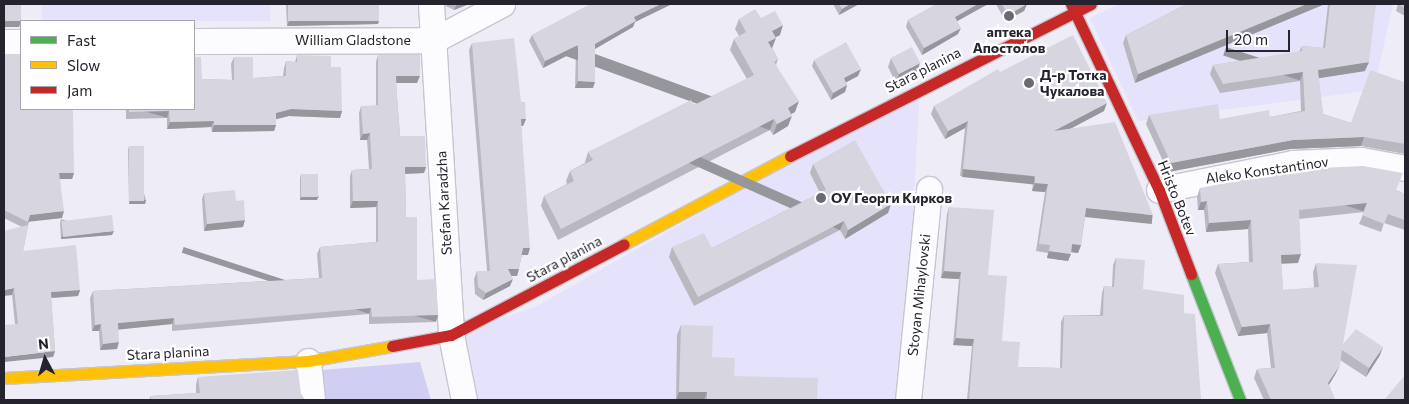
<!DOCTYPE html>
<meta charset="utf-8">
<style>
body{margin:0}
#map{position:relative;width:1409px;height:404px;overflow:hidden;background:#eeedf7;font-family:Commissioner,sans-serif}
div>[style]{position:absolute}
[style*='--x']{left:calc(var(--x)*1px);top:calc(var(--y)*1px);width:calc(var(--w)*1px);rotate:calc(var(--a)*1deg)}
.built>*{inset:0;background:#e4e3fb;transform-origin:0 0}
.green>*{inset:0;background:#d0cef3}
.roads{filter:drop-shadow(1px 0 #c7c6d0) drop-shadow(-1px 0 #c7c6d0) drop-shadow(0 1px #c7c6d0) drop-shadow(0 -1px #c7c6d0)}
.street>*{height:25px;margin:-12.5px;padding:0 12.5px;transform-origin:12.5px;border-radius:12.5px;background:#fcfcfe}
.fast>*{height:11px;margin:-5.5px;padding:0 5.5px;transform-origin:5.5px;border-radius:5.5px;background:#4caf50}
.slow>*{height:11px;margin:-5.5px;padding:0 5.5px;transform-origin:5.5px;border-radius:5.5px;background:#ffc107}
.jam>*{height:11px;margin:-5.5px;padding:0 5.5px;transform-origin:5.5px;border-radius:5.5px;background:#c62828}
.wall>*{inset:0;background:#b9b8c1}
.shaded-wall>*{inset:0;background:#96969d;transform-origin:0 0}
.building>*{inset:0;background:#d7d6e0;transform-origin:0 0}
.dots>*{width:14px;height:14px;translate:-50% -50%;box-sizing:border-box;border:2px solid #fff;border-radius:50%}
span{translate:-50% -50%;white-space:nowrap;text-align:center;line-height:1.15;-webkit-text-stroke:4.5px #fff;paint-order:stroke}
.poi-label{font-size:14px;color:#24232e;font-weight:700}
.left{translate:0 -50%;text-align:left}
.street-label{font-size:14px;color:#24232e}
.frame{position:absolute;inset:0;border:5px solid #24232e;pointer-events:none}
.legend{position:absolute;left:20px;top:20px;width:175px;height:90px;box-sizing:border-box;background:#fff;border:1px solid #a7a7ab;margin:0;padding:6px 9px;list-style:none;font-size:15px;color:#24232e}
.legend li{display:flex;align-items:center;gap:10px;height:25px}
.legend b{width:25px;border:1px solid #a7a7ab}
.north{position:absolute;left:20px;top:334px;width:50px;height:50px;-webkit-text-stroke:4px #fff;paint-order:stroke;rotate:354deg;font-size:14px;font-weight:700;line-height:20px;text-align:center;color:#24232e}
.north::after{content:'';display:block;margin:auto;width:18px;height:22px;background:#24232e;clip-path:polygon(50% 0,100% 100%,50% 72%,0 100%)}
.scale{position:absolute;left:1226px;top:30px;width:64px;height:22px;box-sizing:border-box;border:2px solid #24232e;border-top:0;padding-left:6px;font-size:15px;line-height:18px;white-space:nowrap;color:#24232e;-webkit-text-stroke:4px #fff;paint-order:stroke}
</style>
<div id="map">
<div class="built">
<div style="left:42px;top:4px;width:228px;height:17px"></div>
<div style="clip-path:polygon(1119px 4px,1393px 4px,1374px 90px,1138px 121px,1090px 18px)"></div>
<div style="clip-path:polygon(920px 88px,903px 400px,464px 400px,451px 335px,535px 307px)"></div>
</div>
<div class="green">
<div style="clip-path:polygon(420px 362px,431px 400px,325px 400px,322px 370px)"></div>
</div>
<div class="roads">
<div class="street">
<div style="--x:431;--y:4;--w:332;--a:86.5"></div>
<div style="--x:451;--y:335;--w:66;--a:78.7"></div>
<div style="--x:194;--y:41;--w:240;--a:-0.2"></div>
<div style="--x:434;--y:40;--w:77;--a:-27.9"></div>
<div style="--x:4;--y:42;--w:17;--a:0"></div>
<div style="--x:1159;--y:190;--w:137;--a:-11.4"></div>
<div style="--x:1293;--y:163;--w:68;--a:-2.5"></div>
<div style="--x:1361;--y:160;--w:45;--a:10.3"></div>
<div style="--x:308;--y:361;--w:39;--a:84"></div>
<div style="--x:908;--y:400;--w:212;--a:-84.3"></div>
</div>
<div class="fast">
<div style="--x:1191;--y:274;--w:135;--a:68.7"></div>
</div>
<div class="slow">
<div style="--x:624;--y:244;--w:188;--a:-27.9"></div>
<div style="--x:4;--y:378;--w:304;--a:-3.2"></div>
<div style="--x:308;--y:361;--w:85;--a:-10.1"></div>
</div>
<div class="jam">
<div style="--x:1071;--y:4;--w:206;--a:64.7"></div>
<div style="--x:1159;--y:190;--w:90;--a:69.1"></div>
<div style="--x:790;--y:156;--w:337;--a:-26.8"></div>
<div style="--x:392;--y:346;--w:60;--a:-10.6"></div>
<div style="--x:451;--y:335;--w:195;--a:-27.7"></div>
</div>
</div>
<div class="wall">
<div style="clip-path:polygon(286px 4px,379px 4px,379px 20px,378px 24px,287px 26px)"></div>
<div style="clip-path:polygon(446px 4px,469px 4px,454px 10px,446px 6px)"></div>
<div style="clip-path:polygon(591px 4px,672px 4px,635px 22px,633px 27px,595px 49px,593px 88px,575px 88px,576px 51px,543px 68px,529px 41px,532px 35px)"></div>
<div style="clip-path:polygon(833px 4px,859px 4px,839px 15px)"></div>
<div style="clip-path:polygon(937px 4px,988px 4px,957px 21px,958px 34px,922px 55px,906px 27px,908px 20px)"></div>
<div style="clip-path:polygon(996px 4px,1027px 4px,1024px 11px,1005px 21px)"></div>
<div style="clip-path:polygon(1187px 4px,1325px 4px,1135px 83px,1123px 43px,1126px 35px)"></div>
<div style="clip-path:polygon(1328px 4px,1376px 4px,1365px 71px,1318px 78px,1323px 114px,1351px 123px,1404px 82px,1405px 81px,1405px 154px,1361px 146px,1290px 149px,1168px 172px,1146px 124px,1149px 115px,1220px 119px,1270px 117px,1301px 111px,1300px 81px,1220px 93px,1210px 74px,1213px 65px,1299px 52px,1302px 46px,1323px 48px)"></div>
<div style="clip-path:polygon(1398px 4px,1405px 4px,1405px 16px,1396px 11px)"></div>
<div style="clip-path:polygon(761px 18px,780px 35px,776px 37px,772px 48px,778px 59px,776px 65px,795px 112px,791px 114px,788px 126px,773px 135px,770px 130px,558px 240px,541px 206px,544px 196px,567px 184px,566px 181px,570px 171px,585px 163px,585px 162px,588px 152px,694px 105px,747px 79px,730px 50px,734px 39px,739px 36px,735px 29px,739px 19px)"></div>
<div style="clip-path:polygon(472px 43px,521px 102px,526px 119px,523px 126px,521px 126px,528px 255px,522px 255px,517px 276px,511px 276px,510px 286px,483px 300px,475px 294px,474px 279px,477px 271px,487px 271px,469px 50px)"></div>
<div style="clip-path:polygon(4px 54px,74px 173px,72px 179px,60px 179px,62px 218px,29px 221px,23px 251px,80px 290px,78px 296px,51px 298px,55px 351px,53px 357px,15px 324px,12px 295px,22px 227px,4px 218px)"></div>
<div style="clip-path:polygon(297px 55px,331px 67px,342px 111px,340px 118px,289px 116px,276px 119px,276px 125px,274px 131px,212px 132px,211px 127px,167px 129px,167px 118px,126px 119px,126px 109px,194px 109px,202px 79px,232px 80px,231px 64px,234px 57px,253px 78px,283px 76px,284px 68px,286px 61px,295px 62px)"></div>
<div style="clip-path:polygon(378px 55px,417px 83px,396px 83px,400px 136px,426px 167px,424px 173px,405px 174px,406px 217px,417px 280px,436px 322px,369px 324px,369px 314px,172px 331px,172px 324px,118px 329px,117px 349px,100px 350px,99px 331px,92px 331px,90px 298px,93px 291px,319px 278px,317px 254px,320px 247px,376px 242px,376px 207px,350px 208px,350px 176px,352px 170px,369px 169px,367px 140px,360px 140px,359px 113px,361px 106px,376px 106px,376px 62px)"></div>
<div style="clip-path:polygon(891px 58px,917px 72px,896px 83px,888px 67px)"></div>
<div style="clip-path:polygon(814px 60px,858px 76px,846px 82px,847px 85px,845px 92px,831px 100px,812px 66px)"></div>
<div style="clip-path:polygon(1000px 72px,1104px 111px,1070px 129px,1150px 223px,1085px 216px,1081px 245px,1078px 253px,1071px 252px,1068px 261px,1047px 258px,1048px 253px,1036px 251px,1045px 192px,1032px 191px,1033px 183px,960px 176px,965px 128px,945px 139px,931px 114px,934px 106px)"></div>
<div style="clip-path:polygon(129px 146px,146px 200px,145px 204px,129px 204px,128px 150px)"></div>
<div style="clip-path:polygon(813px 164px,891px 204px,888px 213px,845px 239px,840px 230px,694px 306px,669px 257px,672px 247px,712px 248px,820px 193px,810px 173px)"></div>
<div style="clip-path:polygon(301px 174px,317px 200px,300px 200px,300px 178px)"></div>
<div style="clip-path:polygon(1200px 188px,1396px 190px,1405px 194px,1405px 230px,1384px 223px,1381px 232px,1359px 224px,1364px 212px,1299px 219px,1298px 263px,1281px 263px,1283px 290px,1314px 288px,1313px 272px,1316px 263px,1343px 344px,1380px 355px,1366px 377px,1340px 360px,1336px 373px,1329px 385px,1335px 400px,1264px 400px,1254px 378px,1257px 369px,1271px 368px,1267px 333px,1238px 336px,1215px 273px,1218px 264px,1249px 262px,1248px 229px,1206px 232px,1204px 210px,1198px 210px,1197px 197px)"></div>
<div style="clip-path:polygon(204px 193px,236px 201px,243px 227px,204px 231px,202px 199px)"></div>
<div style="clip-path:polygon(949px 207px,988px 275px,1002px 341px,1018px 367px,1060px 368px,1061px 322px,1064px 315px,1100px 315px,1102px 293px,1104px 286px,1112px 287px,1113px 265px,1116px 258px,1143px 289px,1184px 313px,1201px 400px,967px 400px,972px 346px,953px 345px,959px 279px,941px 278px,947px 214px)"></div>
<div style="clip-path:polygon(61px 219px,112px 235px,61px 239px,60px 223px)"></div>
<div style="clip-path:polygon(681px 325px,712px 357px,734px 376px,817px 400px,676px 400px,677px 335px)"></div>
<div style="clip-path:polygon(198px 377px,301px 394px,305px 400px,149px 400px,151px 396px,196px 393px,196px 384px)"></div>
</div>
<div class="shaded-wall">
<div style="clip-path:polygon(457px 4px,469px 4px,454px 10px)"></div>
<div style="clip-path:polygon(661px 4px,672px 4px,635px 22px,633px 27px,593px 50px,595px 44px,634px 17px)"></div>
<div style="clip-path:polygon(850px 4px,859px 4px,839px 15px,842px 9px)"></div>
<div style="clip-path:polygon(978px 4px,988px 4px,952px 24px,955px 17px)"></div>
<div style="clip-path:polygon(1027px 4px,1024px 11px,1005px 21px,1008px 15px)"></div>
<div style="clip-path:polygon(1307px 4px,1325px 4px,1135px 83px,1138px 74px)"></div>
<div style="clip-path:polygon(22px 20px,19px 27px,4px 27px,4px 21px)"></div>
<div style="clip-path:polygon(379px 20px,378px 24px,287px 26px,289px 21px)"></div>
<div style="clip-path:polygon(783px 25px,780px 35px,768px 41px,772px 31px)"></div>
<div style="clip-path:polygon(961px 28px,958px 34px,922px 55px,924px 48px)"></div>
<div style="clip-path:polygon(776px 38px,772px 48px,765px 53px,768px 42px)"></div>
<div style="clip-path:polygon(578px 45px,576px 51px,543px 68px,545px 61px)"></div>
<div style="clip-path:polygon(1369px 62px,1365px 71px,1314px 79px,1318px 70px)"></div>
<div style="clip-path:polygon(920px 63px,917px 72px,896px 83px,899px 74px)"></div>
<div style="clip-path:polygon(861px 69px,858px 76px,841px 85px,844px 78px)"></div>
<div style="left:1303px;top:72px;width:9px;height:81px;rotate:108deg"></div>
<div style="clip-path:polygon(396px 76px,420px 76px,417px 83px,394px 83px)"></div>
<div style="clip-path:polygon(578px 81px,595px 82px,593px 88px,575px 88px)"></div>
<div style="clip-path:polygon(847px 85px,845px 92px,831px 100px,833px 93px)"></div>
<div style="clip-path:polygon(799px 101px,795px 112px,784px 118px,788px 108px)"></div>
<div style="clip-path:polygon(1107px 103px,1104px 111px,1051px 139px,1054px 131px)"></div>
<div style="clip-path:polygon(291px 109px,342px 111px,340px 118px,289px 116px,273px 120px,276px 113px)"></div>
<div style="left:169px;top:111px;width:7px;height:40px;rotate:106deg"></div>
<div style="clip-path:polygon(792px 116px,788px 126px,773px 135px,777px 124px)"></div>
<div style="clip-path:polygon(521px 119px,526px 119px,523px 126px,518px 126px)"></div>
<div style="left:774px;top:119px;width:12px;height:240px;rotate:110deg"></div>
<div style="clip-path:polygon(214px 121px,211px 127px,167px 129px,170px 122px)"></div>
<div style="clip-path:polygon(968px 121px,965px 128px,945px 139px,948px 131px)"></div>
<div style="clip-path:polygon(214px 125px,276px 125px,274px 131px,212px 132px)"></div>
<div style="clip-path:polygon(370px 133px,367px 140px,360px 140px,363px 134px)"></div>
<div style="clip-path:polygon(1364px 137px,1361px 146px,1290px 149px,1168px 172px,1171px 163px,1293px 140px)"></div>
<div style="clip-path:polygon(405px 167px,426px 167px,424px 173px,402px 174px)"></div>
<div style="left:963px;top:169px;width:72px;height:8px;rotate:6deg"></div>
<div style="clip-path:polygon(59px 173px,74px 173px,72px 179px,56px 179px)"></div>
<div style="clip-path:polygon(1035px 183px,1048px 184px,1045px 192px,1032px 191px)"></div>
<div style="clip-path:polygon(319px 196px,317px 200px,300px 200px,301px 197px)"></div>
<div style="clip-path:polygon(146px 200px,145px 204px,129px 204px,130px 201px)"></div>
<div style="clip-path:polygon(353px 201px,378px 201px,376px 207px,350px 208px)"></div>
<div style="clip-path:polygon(1207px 201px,1204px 210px,1198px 210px,1201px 202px)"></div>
<div style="left:1367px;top:203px;width:9px;height:68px;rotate:108deg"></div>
<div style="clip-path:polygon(891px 204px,888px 213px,845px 239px,848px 230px)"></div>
<div style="left:1086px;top:208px;width:67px;height:9px;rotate:6deg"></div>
<div style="clip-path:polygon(64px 211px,62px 218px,27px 222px,30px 215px)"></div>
<div style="clip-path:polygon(245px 220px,243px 227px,204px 231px,207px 224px)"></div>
<div style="clip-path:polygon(1251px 220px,1248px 229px,1206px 232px,1209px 223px)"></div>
<div style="left:844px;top:221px;width:10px;height:165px;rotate:114deg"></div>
<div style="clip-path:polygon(114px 231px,112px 235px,61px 239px,62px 236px)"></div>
<div style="clip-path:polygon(1072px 244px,1081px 245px,1078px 253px,1070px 252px)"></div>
<div style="clip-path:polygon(523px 248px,530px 248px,528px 255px,521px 255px)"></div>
<div style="clip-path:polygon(1049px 251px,1071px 254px,1068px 261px,1047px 258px)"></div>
<div style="clip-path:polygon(1301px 254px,1298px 263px,1277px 264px,1281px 255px)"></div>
<div style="clip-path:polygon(508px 269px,519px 269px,517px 276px,505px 276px)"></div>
<div style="clip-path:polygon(944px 271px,961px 272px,959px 279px,941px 278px)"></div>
<div style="clip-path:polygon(513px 279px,510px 286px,483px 300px,486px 293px)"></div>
<div style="clip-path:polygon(14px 288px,12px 295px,4px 296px,4px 290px)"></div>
<div style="clip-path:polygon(80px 290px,78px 296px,49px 298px,51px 292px)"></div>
<div style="left:371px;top:308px;width:6px;height:197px;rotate:108deg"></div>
<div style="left:438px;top:315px;width:7px;height:66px;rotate:106deg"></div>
<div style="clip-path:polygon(174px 318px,172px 324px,115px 330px,118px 323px)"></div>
<div style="clip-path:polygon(101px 324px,99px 331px,92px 331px,95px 325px)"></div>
<div style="clip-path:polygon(1270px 324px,1267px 333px,1238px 336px,1242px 327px)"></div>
<div style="clip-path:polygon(956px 338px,974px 339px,972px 346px,953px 345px)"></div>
<div style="clip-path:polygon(119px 342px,117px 349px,100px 350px,103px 344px)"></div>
<div style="clip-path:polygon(1383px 347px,1380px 355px,1366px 377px,1369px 368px)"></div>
<div style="clip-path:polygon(55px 351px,53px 357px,4px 362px,4px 357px)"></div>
<div style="clip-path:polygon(1340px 365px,1336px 373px,1325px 391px,1328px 383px)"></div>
<div style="clip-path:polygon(679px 392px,707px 392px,704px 400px,676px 400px)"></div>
</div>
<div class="building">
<div style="left:4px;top:4px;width:17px;height:17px"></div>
<div style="left:288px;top:4px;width:91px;height:17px"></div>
<div style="clip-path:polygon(591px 4px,661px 4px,634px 17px,636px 21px,595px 44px,595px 82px,578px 81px,578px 45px,545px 61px,532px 35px)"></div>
<div style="clip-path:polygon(839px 4px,850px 4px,842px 9px)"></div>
<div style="clip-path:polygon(937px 4px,978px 4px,955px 17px,961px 28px,924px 48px,908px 20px)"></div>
<div style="clip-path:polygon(1002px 4px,1027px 4px,1008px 15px)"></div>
<div style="clip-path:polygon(1187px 4px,1307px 4px,1138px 74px,1126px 35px)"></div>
<div style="clip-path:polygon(1330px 4px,1376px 4px,1369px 62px,1318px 70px,1323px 114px,1351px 123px,1370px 70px,1404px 82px,1405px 81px,1405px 144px,1364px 137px,1293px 140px,1171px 163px,1149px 115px,1218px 104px,1220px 119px,1269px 110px,1270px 117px,1305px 111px,1303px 72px,1223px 84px,1213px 65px,1302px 51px,1302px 46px,1325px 48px)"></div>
<div style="clip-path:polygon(1398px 4px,1405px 4px,1405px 8px)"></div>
<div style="clip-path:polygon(755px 9px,761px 18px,775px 11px,783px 25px,772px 31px,776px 38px,768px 42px,778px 59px,774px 62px,799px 101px,788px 108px,792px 116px,777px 124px,774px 119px,561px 229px,544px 196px,574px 181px,570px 171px,593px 160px,588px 152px,691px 100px,694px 105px,754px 75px,734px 39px,746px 32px,739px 19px)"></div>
<div style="clip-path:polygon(1073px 35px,1107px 103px,1054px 131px,1115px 122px,1153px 215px,1086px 208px,1081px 245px,1072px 244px,1071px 254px,1049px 251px,1050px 245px,1039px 244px,1048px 184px,1035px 183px,1035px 176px,963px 169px,968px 121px,948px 131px,934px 106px,998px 69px,1000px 72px)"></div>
<div style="clip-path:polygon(514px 38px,521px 102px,525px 102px,526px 119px,521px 119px,530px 248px,523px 248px,519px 269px,508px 269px,513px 279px,486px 293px,478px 287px,477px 271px,490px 271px,472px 43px)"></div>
<div style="clip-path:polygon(846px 42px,861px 69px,844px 78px,847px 85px,833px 93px,814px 60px)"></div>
<div style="left:912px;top:47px;width:18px;height:24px;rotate:63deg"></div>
<div style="clip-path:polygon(4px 54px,21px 54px,21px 109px,73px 109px,74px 173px,59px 173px,64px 211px,30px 215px,28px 222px,4px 210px)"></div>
<div style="clip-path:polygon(297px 55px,331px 56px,331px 67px,341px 67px,342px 111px,291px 109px,276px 113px,276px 125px,214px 125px,214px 121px,170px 122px,169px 111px,129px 112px,129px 109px,194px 109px,194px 57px,201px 57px,202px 79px,234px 80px,234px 57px,253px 57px,253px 78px,286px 76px,286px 61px,297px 62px)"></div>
<div style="clip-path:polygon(378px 55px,420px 55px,420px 76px,396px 76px,397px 96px,400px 136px,425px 136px,426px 167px,405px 167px,406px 217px,417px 217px,417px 280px,436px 279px,438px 315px,372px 317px,371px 308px,175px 325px,174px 318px,118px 323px,119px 342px,103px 344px,101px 324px,95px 325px,93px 291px,322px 278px,320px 247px,378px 242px,378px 201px,353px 201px,352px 170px,372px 169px,370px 133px,363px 134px,361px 106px,378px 105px)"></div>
<div style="clip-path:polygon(855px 140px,891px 204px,848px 230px,844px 221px,698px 297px,672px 247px,704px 233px,712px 248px,826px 190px,813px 164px)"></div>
<div style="left:129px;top:146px;width:15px;height:55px"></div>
<div style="clip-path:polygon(1363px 166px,1403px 173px,1396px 190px,1405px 194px,1405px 220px,1388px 214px,1384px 224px,1362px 215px,1367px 203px,1299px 210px,1301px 254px,1281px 255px,1283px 290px,1319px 287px,1316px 263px,1357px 265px,1343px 344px,1356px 329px,1383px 347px,1369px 368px,1342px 350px,1340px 365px,1328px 383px,1335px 400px,1271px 400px,1257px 369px,1275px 368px,1270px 324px,1242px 327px,1218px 264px,1253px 262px,1251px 220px,1209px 223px,1207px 201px,1201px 202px,1200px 188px,1298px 169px)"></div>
<div style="left:301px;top:174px;width:17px;height:23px"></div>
<div style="clip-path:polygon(235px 190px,236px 201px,244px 200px,245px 220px,207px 224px,204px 193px)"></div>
<div style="clip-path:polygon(949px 207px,994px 210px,988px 275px,1007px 276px,1002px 341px,1020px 342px,1018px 367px,1062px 368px,1064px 315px,1103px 316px,1104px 286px,1114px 287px,1116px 258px,1145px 260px,1143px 289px,1184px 295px,1184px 313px,1195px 314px,1201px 400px,969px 400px,974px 339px,956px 338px,961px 272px,944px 271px)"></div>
<div style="left:112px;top:215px;width:16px;height:51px;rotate:83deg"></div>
<div style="clip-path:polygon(28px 225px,23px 251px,76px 245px,80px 290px,51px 292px,55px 351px,4px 357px,4px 325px,18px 324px,14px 288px,4px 290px,4px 231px)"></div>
<div style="clip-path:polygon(681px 325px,713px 326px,712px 357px,735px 358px,734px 376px,818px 378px,817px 400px,707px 400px,707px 392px,679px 392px)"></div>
<div style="clip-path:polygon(298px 370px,301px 394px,305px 400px,151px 400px,151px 396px,200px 393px,198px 377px)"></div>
<div style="clip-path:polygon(1405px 375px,1405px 400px,1384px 400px)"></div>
</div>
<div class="dots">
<div style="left:1009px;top:16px;background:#6b6a74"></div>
<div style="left:1029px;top:83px;background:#6b6a74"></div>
<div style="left:821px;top:198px;background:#6b6a74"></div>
</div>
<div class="poi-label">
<span style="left:1009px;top:40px">аптека<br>Апостолов</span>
<span class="left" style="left:1040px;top:83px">Д-р Тотка<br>Чукалова</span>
<span class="left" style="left:831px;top:198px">ОУ Георги Кирков</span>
</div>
<div class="street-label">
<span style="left:353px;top:40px">William Gladstone</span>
<span style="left:923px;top:70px;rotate:-27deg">Stara planina</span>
<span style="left:1267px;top:170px;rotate:-8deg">Aleko Konstantinov</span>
<span style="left:1177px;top:198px;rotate:68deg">Hristo Botev</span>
<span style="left:444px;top:203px;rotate:-93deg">Stefan Karadzha</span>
<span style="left:564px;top:259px;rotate:-28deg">Stara planina</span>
<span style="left:919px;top:295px;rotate:-84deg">Stoyan Mihaylovski</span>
<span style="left:168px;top:353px;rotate:-3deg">Stara planina</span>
</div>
<div class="frame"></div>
<ul class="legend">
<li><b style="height:6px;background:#4caf50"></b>Fast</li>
<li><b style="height:6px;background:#ffc107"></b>Slow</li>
<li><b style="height:6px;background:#c62828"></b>Jam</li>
</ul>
<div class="north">N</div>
<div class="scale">20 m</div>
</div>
